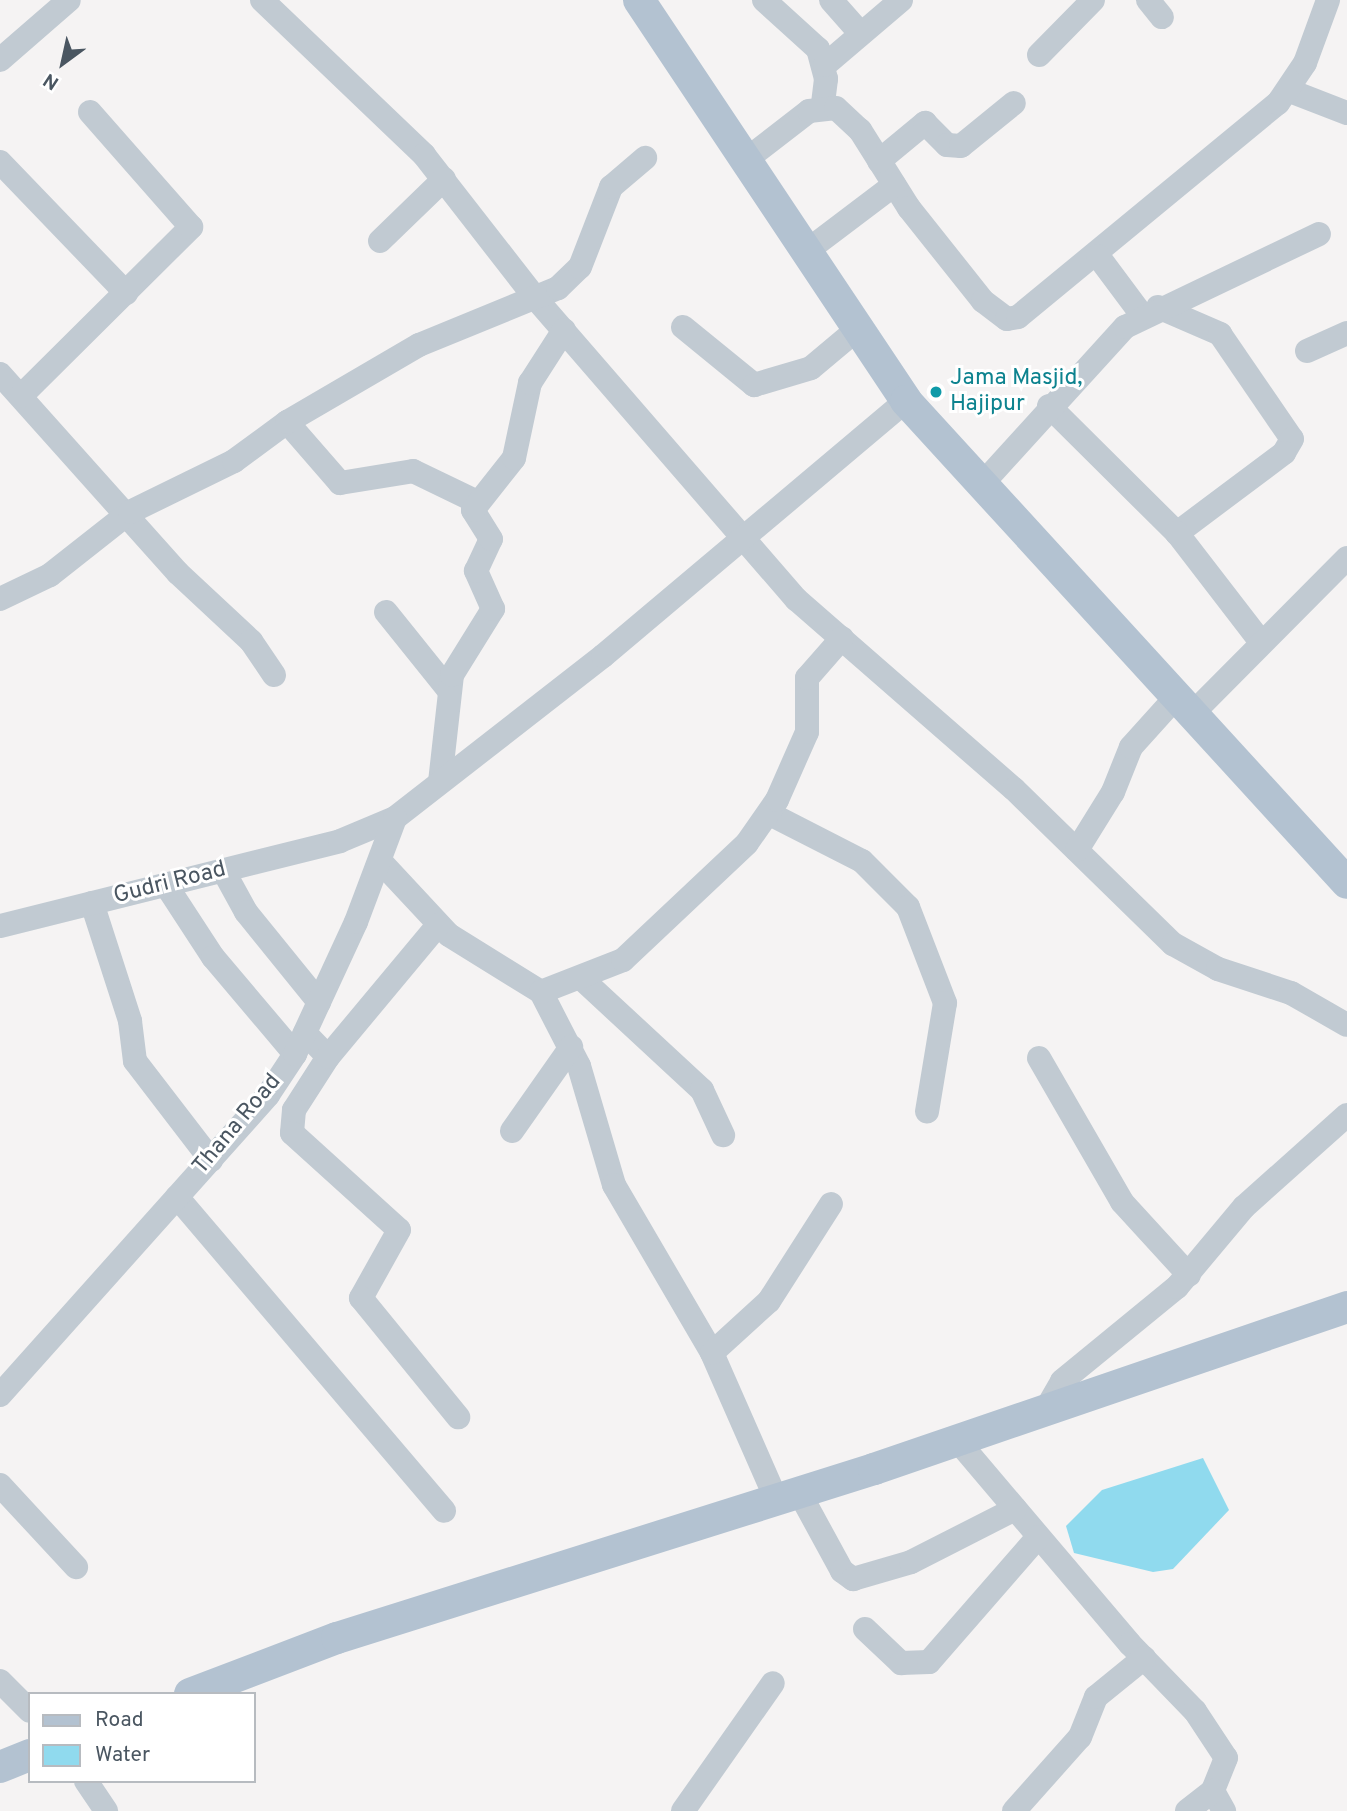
<!DOCTYPE html>
<style>
body{margin:0}
#map{position:relative;width:1347px;height:1811px;overflow:hidden;background:#f5f3f3;font-family:Overpass,sans-serif}
div>[style]{position:absolute}
[style*='--x']{left:calc(var(--x)*1px);top:calc(var(--y)*1px);width:calc(var(--w)*1px);rotate:calc(var(--a)*1deg)}
.water>*{inset:0;background:#90daee}
.minor>*{height:24px;margin:-12px;padding:0 12px;transform-origin:12px;border-radius:12px;background:#c1cad2}
.major>*{height:32px;margin:-16px;padding:0 16px;transform-origin:16px;border-radius:16px;background:#b3c2d1}
.dots>*{width:19px;height:19px;translate:-50% -50%;box-sizing:border-box;border:4px solid #fff;border-radius:50%}
span{translate:-50% -50%;white-space:nowrap;text-align:center;line-height:1.15;-webkit-text-stroke:6px #fff;paint-order:stroke}
.culture-label{font-size:23px;color:#0d838f}
.left{translate:0 -50%;text-align:left}
.street-label{font-size:23px;color:#4a5661}
.legend{position:absolute;left:28px;top:1692px;width:228px;height:91px;box-sizing:border-box;background:#fff;border:2px solid #b7bbc0;margin:0;padding:9px 12px;list-style:none;font-size:21px;color:#4a5661}
.legend li{display:flex;align-items:center;gap:14px;height:35px}
.legend b{width:35px;border:2px solid #b7bbc0}
.north{position:absolute;left:28px;top:28px;width:70px;height:70px;-webkit-text-stroke:5px #fff;paint-order:stroke;rotate:213deg;font-size:19px;font-weight:700;line-height:28px;text-align:center;color:#4a5661}
.north::after{content:'';display:block;margin:auto;width:24px;height:32px;background:#4a5661;clip-path:polygon(50% 0,100% 100%,50% 72%,0 100%)}
</style>
<div id="map">
<div class="water">
<div style="clip-path:polygon(1203px 1458px,1229px 1510px,1173px 1569px,1153px 1572px,1074px 1553px,1066px 1526px,1102px 1490px)"></div>
</div>
<div class="minor">
<div style="--x:262;--y:0;--w:224;--a:43.7"></div>
<div style="--x:424;--y:155;--w:184;--a:52.1"></div>
<div style="--x:537;--y:300;--w:396;--a:49.1"></div>
<div style="--x:796;--y:599;--w:289;--a:41.1"></div>
<div style="--x:1014;--y:789;--w:222;--a:44.3"></div>
<div style="--x:1173;--y:944;--w:51;--a:29.1"></div>
<div style="--x:1218;--y:969;--w:77;--a:18.2"></div>
<div style="--x:1291;--y:993;--w:64;--a:29.7"></div>
<div style="--x:764;--y:0;--w:73;--a:42.2"></div>
<div style="--x:818;--y:49;--w:31;--a:75"></div>
<div style="--x:826;--y:79;--w:25;--a:97"></div>
<div style="--x:831;--y:0;--w:45;--a:48.6"></div>
<div style="--x:1148;--y:0;--w:22;--a:51"></div>
<div style="--x:1039;--y:55;--w:77;--a:-45.5"></div>
<div style="--x:0;--y:60;--w:91;--a:-41"></div>
<div style="--x:825;--y:65;--w:100;--a:-40.5"></div>
<div style="--x:1290;--y:91;--w:61;--a:21.1"></div>
<div style="--x:747;--y:159;--w:78;--a:-37.7"></div>
<div style="--x:809;--y:111;--w:27;--a:-6"></div>
<div style="--x:836;--y:108;--w:33;--a:43"></div>
<div style="--x:860;--y:130;--w:92;--a:57.9"></div>
<div style="--x:909;--y:208;--w:119;--a:51.5"></div>
<div style="--x:983;--y:301;--w:30;--a:37"></div>
<div style="--x:1007;--y:319;--w:11;--a:-10"></div>
<div style="--x:1018;--y:317;--w:337;--a:-39.5"></div>
<div style="--x:1278;--y:103;--w:48;--a:-56"></div>
<div style="--x:1305;--y:63;--w:67;--a:-69.9"></div>
<div style="--x:879;--y:161;--w:60;--a:-39.6"></div>
<div style="--x:925;--y:123;--w:31;--a:45"></div>
<div style="--x:947;--y:145;--w:14;--a:4"></div>
<div style="--x:961;--y:146;--w:68;--a:-39.1"></div>
<div style="--x:0;--y:162;--w:182;--a:46.1"></div>
<div style="--x:380;--y:241;--w:89;--a:-44.1"></div>
<div style="--x:808;--y:250;--w:108;--a:-37.1"></div>
<div style="--x:1098;--y:256;--w:74;--a:53.3"></div>
<div style="--x:1158;--y:307;--w:68;--a:23.5"></div>
<div style="--x:1220;--y:334;--w:127;--a:55.6"></div>
<div style="--x:1292;--y:439;--w:16;--a:120"></div>
<div style="--x:1284;--y:453;--w:134;--a:143.2"></div>
<div style="--x:683;--y:327;--w:92;--a:39.2"></div>
<div style="--x:754;--y:385;--w:59;--a:-16.6"></div>
<div style="--x:811;--y:368;--w:65;--a:-40"></div>
<div style="--x:1307;--y:351;--w:44;--a:-24.2"></div>
<div style="--x:0;--y:374;--w:267;--a:48.2"></div>
<div style="--x:178;--y:573;--w:100;--a:43"></div>
<div style="--x:251;--y:641;--w:41;--a:55.9"></div>
<div style="--x:21;--y:396;--w:240;--a:-44.8"></div>
<div style="--x:191;--y:227;--w:153;--a:-131.3"></div>
<div style="--x:1049;--y:406;--w:180;--a:44.8"></div>
<div style="--x:1177;--y:533;--w:138;--a:52.4"></div>
<div style="--x:287;--y:422;--w:81;--a:49"></div>
<div style="--x:340;--y:483;--w:74;--a:-9.3"></div>
<div style="--x:413;--y:471;--w:71;--a:25.8"></div>
<div style="--x:983;--y:483;--w:211;--a:-47.7"></div>
<div style="--x:1125;--y:327;--w:215;--a:-25.6"></div>
<div style="--x:0;--y:599;--w:55;--a:-25.6"></div>
<div style="--x:50;--y:575;--w:102;--a:-38.2"></div>
<div style="--x:130;--y:512;--w:116;--a:-26.1"></div>
<div style="--x:234;--y:461;--w:66;--a:-36.3"></div>
<div style="--x:287;--y:422;--w:153;--a:-30.3"></div>
<div style="--x:419;--y:345;--w:150;--a:-22.3"></div>
<div style="--x:558;--y:288;--w:30;--a:-44"></div>
<div style="--x:580;--y:267;--w:86;--a:-68.8"></div>
<div style="--x:611;--y:187;--w:45;--a:-40.5"></div>
<div style="--x:386;--y:612;--w:99;--a:51.2"></div>
<div style="--x:1192;--y:714;--w:220;--a:-45.2"></div>
<div style="--x:440;--y:782;--w:108;--a:-83.6"></div>
<div style="--x:452;--y:675;--w:78;--a:-58.2"></div>
<div style="--x:493;--y:609;--w:42;--a:-114.1"></div>
<div style="--x:476;--y:571;--w:35;--a:-65"></div>
<div style="--x:491;--y:539;--w:34;--a:-122"></div>
<div style="--x:473;--y:510;--w:66;--a:-51.7"></div>
<div style="--x:514;--y:458;--w:77;--a:-78"></div>
<div style="--x:530;--y:383;--w:63;--a:-57.3"></div>
<div style="--x:770;--y:814;--w:103;--a:27.1"></div>
<div style="--x:862;--y:861;--w:65;--a:45"></div>
<div style="--x:908;--y:907;--w:103;--a:68.9"></div>
<div style="--x:945;--y:1003;--w:110;--a:99.4"></div>
<div style="--x:1077;--y:850;--w:68;--a:-58.2"></div>
<div style="--x:1113;--y:792;--w:48;--a:-68.2"></div>
<div style="--x:1131;--y:747;--w:67;--a:-48"></div>
<div style="--x:380;--y:861;--w:101;--a:47"></div>
<div style="--x:449;--y:935;--w:108;--a:31.8"></div>
<div style="--x:541;--y:992;--w:83;--a:62.8"></div>
<div style="--x:579;--y:1066;--w:124;--a:73.6"></div>
<div style="--x:614;--y:1185;--w:194;--a:59.7"></div>
<div style="--x:712;--y:1353;--w:159;--a:66.3"></div>
<div style="--x:223;--y:870;--w:48;--a:61.3"></div>
<div style="--x:246;--y:912;--w:116;--a:51"></div>
<div style="--x:166;--y:885;--w:86;--a:56.9"></div>
<div style="--x:213;--y:957;--w:127;--a:49.8"></div>
<div style="--x:92;--y:903;--w:124;--a:72.1"></div>
<div style="--x:130;--y:1021;--w:40;--a:82.9"></div>
<div style="--x:135;--y:1061;--w:125;--a:52.5"></div>
<div style="--x:0;--y:926;--w:350;--a:-14"></div>
<div style="--x:340;--y:841;--w:60;--a:-22.7"></div>
<div style="--x:395;--y:818;--w:264;--a:-37.9"></div>
<div style="--x:603;--y:656;--w:396;--a:-40.1"></div>
<div style="--x:581;--y:978;--w:165;--a:42.8"></div>
<div style="--x:702;--y:1090;--w:50;--a:65"></div>
<div style="--x:541;--y:992;--w:88;--a:-21.3"></div>
<div style="--x:623;--y:960;--w:170;--a:-43.3"></div>
<div style="--x:747;--y:843;--w:52;--a:-55.1"></div>
<div style="--x:777;--y:800;--w:74;--a:-66.2"></div>
<div style="--x:807;--y:732;--w:54;--a:-90"></div>
<div style="--x:807;--y:678;--w:53;--a:-48.8"></div>
<div style="--x:305;--y:1033;--w:33;--a:46"></div>
<div style="--x:328;--y:1057;--w:63;--a:122.7"></div>
<div style="--x:294;--y:1110;--w:23;--a:95"></div>
<div style="--x:292;--y:1133;--w:144;--a:42.2"></div>
<div style="--x:399;--y:1230;--w:78;--a:119.2"></div>
<div style="--x:361;--y:1298;--w:154;--a:50.8"></div>
<div style="--x:328;--y:1057;--w:172;--a:-50.2"></div>
<div style="--x:1039;--y:1058;--w:166;--a:60"></div>
<div style="--x:1122;--y:1202;--w:99;--a:47.5"></div>
<div style="--x:512;--y:1131;--w:103;--a:-54.9"></div>
<div style="--x:177;--y:1197;--w:412;--a:49.6"></div>
<div style="--x:712;--y:1353;--w:77;--a:-42.4"></div>
<div style="--x:769;--y:1301;--w:115;--a:-57.4"></div>
<div style="--x:0;--y:1395;--w:402;--a:-48.2"></div>
<div style="--x:268;--y:1095;--w:49;--a:-56.6"></div>
<div style="--x:295;--y:1054;--w:145;--a:-65.2"></div>
<div style="--x:356;--y:922;--w:111;--a:-69.4"></div>
<div style="--x:1045;--y:1411;--w:34;--a:-60"></div>
<div style="--x:1062;--y:1381;--w:149;--a:-39.3"></div>
<div style="--x:1177;--y:1287;--w:104;--a:-50.1"></div>
<div style="--x:1244;--y:1207;--w:138;--a:-41.8"></div>
<div style="--x:957;--y:1440;--w:267;--a:49.7"></div>
<div style="--x:1130;--y:1644;--w:93;--a:45.9"></div>
<div style="--x:1195;--y:1711;--w:56;--a:56.6"></div>
<div style="--x:1226;--y:1758;--w:35;--a:112"></div>
<div style="--x:1213;--y:1791;--w:23;--a:61"></div>
<div style="--x:0;--y:1485;--w:112;--a:47.2"></div>
<div style="--x:799;--y:1492;--w:90;--a:61.4"></div>
<div style="--x:842;--y:1571;--w:14;--a:36"></div>
<div style="--x:853;--y:1579;--w:60;--a:-16.3"></div>
<div style="--x:911;--y:1562;--w:117;--a:-27"></div>
<div style="--x:865;--y:1629;--w:50;--a:43.4"></div>
<div style="--x:901;--y:1663;--w:28;--a:-2"></div>
<div style="--x:929;--y:1662;--w:166;--a:-48.9"></div>
<div style="--x:0;--y:1681;--w:42;--a:45"></div>
<div style="--x:86;--y:1781;--w:36;--a:56"></div>
<div style="--x:683;--y:1811;--w:156;--a:-54.9"></div>
<div style="--x:1014;--y:1811;--w:99;--a:-48.3"></div>
<div style="--x:1080;--y:1737;--w:43;--a:-68.2"></div>
<div style="--x:1096;--y:1697;--w:62;--a:-39.1"></div>
<div style="--x:1187;--y:1811;--w:33;--a:-38"></div>
</div>
<div class="major">
<div style="--x:639;--y:0;--w:482;--a:56.3"></div>
<div style="--x:906;--y:401;--w:653;--a:47.54"></div>
<div style="--x:190;--y:1694;--w:157;--a:-20.9"></div>
<div style="--x:337;--y:1638;--w:563;--a:-17.47"></div>
<div style="--x:874;--y:1469;--w:500;--a:-18.9"></div>
<div style="--x:0;--y:1767;--w:32;--a:-22"></div>
</div>
<div class="dots">
<div style="left:936px;top:392px;background:#0f9aa8"></div>
</div>
<div class="culture-label">
<span class="left" style="left:950px;top:392px">Jama Masjid,<br>Hajipur</span>
</div>
<div class="street-label">
<span style="left:170px;top:884px;rotate:-14deg">Gudri Road</span>
<span style="left:238px;top:1125px;rotate:-50deg">Thana Road</span>
</div>
<ul class="legend">
<li><b style="height:9px;background:#b3c2d1"></b>Road</li>
<li><b style="height:19px;background:#90daee"></b>Water</li>
</ul>
<div class="north">N</div>
</div>
